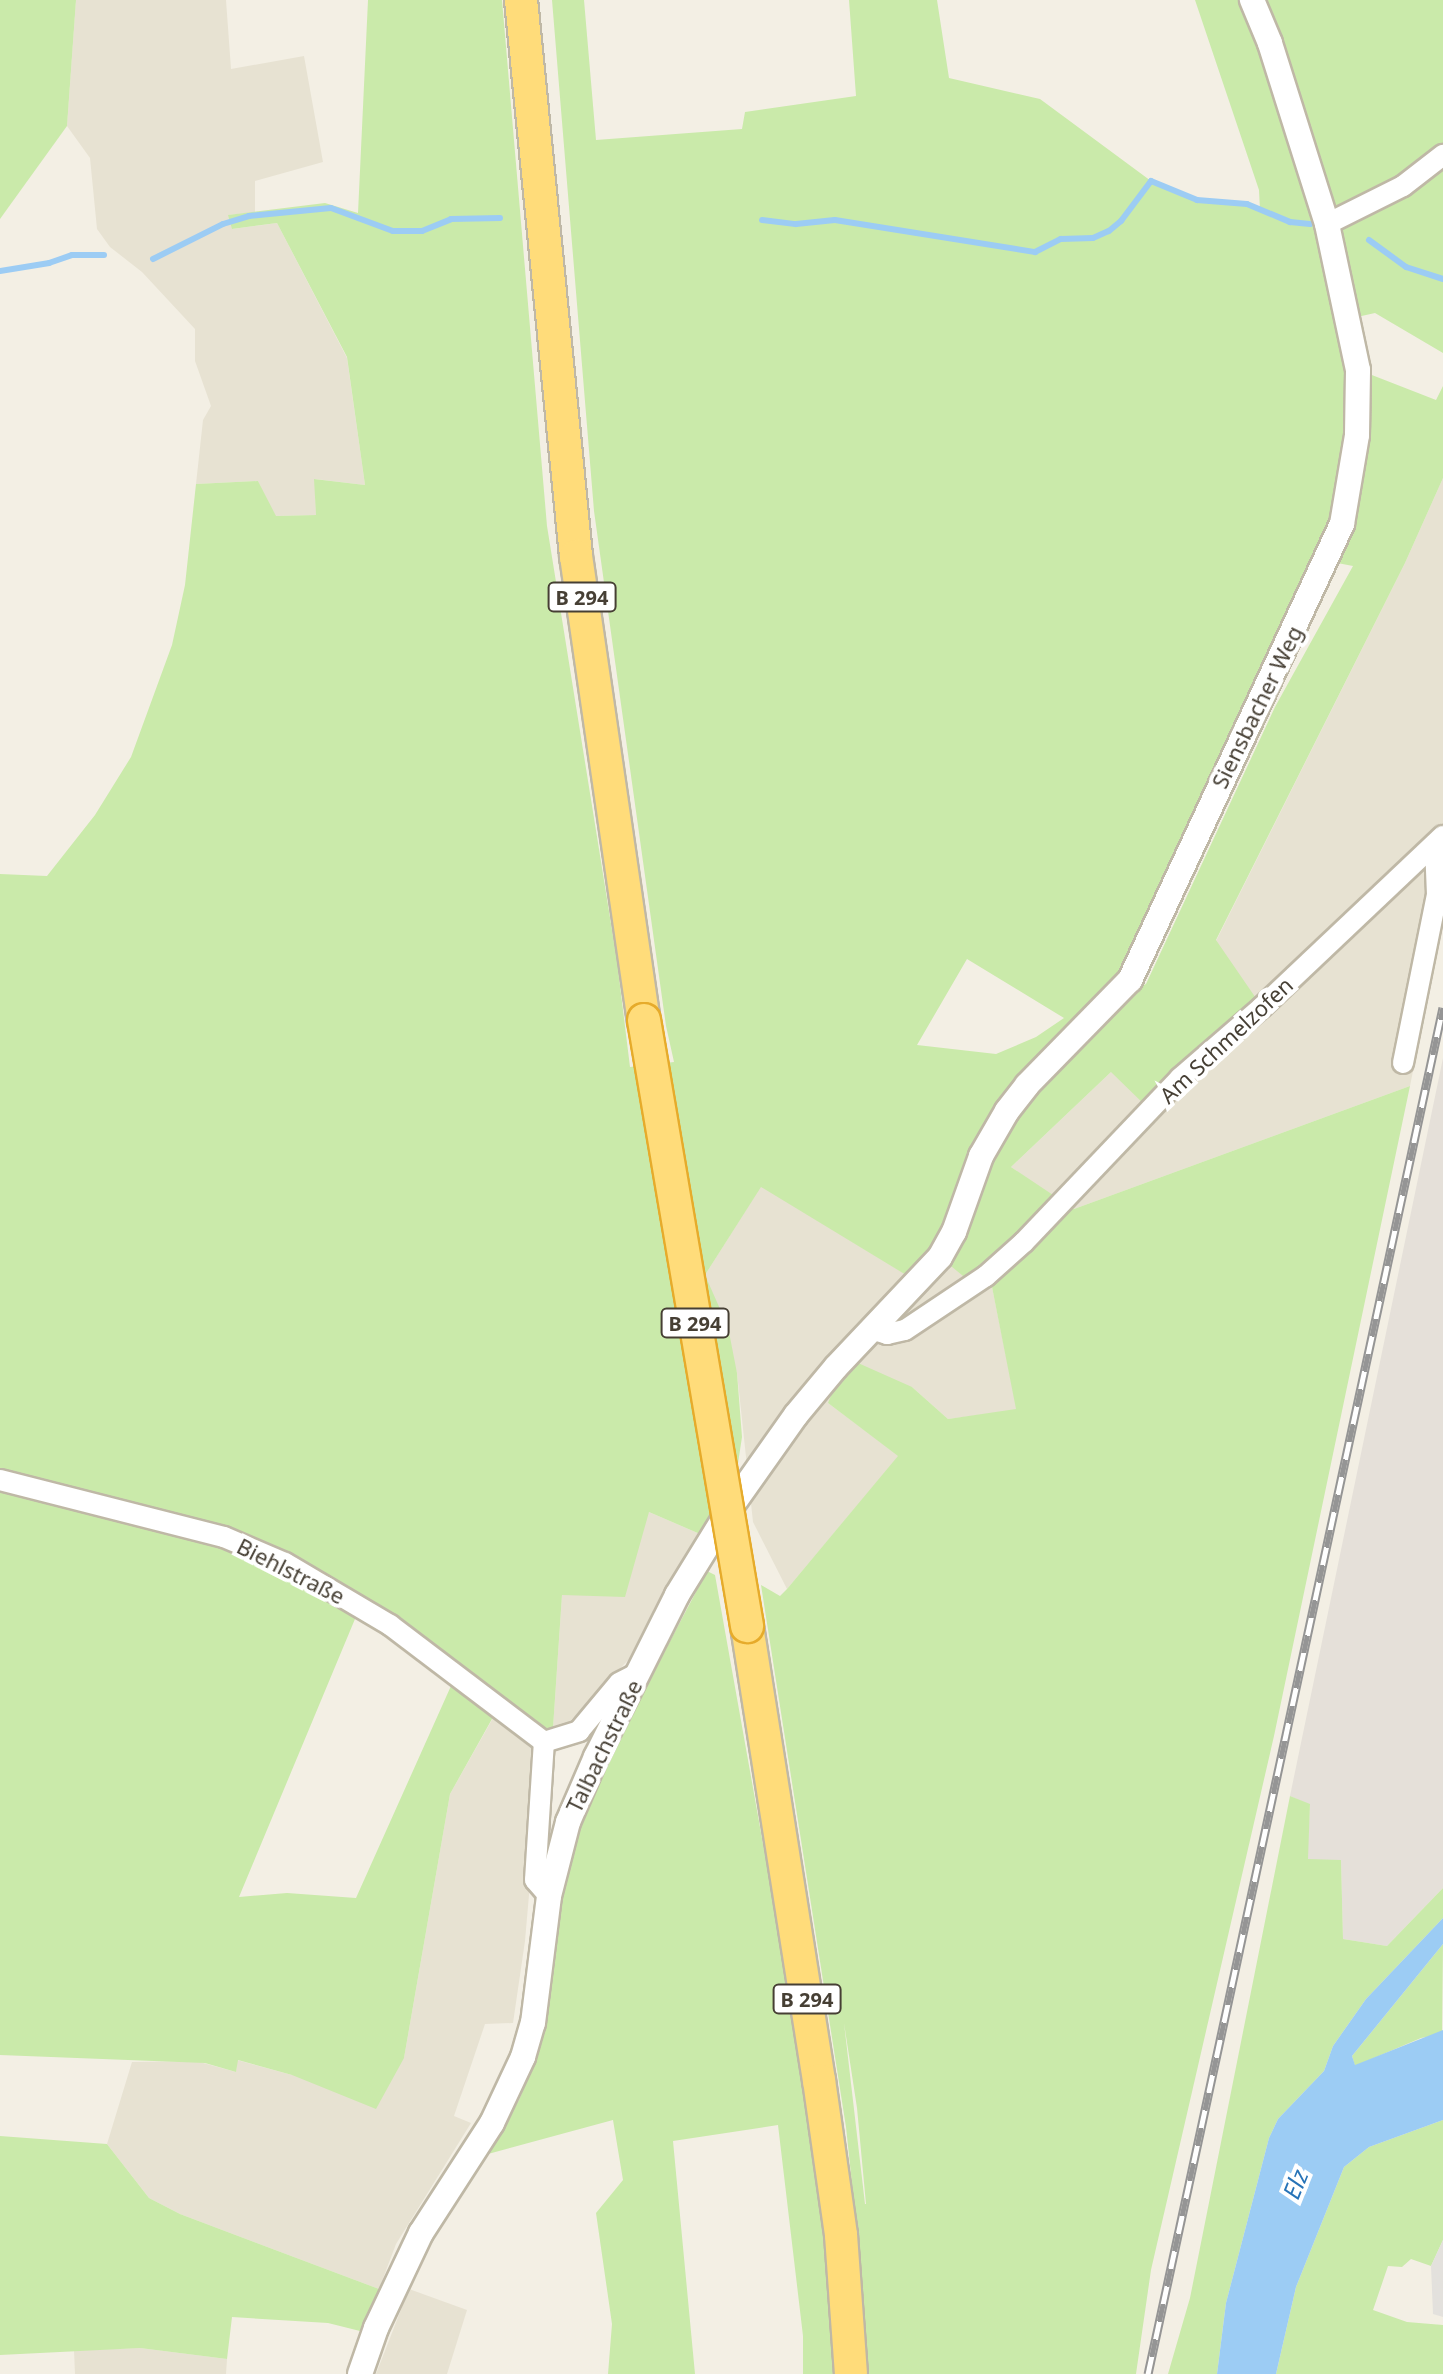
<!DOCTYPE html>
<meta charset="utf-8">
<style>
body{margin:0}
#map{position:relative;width:1443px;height:2374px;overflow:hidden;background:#f3efe4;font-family:"Noto Sans",sans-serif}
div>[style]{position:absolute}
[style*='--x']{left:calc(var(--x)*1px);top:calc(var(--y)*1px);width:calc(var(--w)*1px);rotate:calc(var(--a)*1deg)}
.residential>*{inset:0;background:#e7e2d2}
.industrial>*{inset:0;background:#e5e0d9}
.green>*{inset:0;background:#caeaaa}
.parking>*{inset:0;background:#e3e1dd}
.water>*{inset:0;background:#9cccf4}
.stream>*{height:6px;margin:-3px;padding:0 3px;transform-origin:3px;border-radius:3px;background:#9cccf4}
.roads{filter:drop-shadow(2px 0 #bfb8a6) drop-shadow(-2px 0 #bfb8a6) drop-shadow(0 2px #bfb8a6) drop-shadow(0 -2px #bfb8a6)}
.minor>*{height:20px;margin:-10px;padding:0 10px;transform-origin:10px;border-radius:10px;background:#fff}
.tertiary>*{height:24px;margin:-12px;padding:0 12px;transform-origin:12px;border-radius:12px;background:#fff}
.trunk>*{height:32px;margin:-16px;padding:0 16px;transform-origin:16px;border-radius:16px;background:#ffdc7a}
.rail>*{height:9px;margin-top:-4.5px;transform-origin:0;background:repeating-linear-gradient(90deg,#fff 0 18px,#959595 0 36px);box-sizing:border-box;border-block:2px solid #959595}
.bridges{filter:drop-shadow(2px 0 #e6ab2b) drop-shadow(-2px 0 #e6ab2b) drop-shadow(0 2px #e6ab2b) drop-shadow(0 -2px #e6ab2b)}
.trunk-bridge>*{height:32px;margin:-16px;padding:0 16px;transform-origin:16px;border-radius:16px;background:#ffdc7a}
span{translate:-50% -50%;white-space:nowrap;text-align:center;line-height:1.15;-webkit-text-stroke:8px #fff;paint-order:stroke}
.shield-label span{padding:2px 6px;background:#fff;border:2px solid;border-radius:6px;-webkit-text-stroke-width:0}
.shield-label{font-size:20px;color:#463f34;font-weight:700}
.street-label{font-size:22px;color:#463f34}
.water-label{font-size:24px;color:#2773b7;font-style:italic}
</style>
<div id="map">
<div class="residential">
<div style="clip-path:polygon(76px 0,226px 0,231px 69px,304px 56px,323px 162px,255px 181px,255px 212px,229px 215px,233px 229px,277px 223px,347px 358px,365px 485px,315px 479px,316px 515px,275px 516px,258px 481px,196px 484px,203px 420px,211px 406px,195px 361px,195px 329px,142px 272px,110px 247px,97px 229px,90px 158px,67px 126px)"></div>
<div style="clip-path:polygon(1443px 478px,1443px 922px,1410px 1086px,1074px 1209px,1061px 1203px,1011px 1167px,1111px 1072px,1216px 941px,1405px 563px)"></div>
<div style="clip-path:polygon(761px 1186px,915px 1280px,940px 1257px,992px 1287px,1017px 1410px,948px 1419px,912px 1387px,828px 1403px,899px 1456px,787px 1589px,753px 1522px,737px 1373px,705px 1275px)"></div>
<div style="clip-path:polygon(649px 1512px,700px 1534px,633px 1655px,567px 1724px,553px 1728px,562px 1595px)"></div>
<div style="clip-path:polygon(493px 1718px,536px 1750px,538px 1791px,525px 1941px,513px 2023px,485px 2024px,454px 2116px,471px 2123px,396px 2244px,379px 2289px,180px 2214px,149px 2198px,107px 2144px,132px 2062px,196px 2061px,236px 2072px,237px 2060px,292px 2075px,404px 2058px,450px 1794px)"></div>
<div style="clip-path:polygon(409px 2289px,467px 2310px,447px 2374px,376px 2374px)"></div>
<div style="clip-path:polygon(140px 2348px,227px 2359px,226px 2374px,75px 2374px,74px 2350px)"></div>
</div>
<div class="industrial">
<div style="clip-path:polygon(1443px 1058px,1443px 1888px,1387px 1946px,1343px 1939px,1341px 1860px,1307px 1860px,1310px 1805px,1290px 1796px)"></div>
</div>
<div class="green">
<div style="clip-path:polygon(0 0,76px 0,67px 126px,0 219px)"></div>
<div style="clip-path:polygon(evenodd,368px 0,502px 0,547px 526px,617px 961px,630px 1067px,674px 1062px,666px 1026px,594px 511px,552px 0,584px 0,596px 140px,742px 129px,745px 112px,856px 96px,849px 0,937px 0,949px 78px,1040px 99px,1151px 181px,1197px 200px,1247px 204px,1260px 210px,1259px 190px,1195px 0,1443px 0,1443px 353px,1375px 313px,1348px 319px,1359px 370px,1436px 400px,1443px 386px,1443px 478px,1405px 563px,1216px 940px,1262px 1007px,1150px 1110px,1111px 1072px,1011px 1167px,1074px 1209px,1410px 1086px,1274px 1736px,1151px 2270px,1136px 2374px,865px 2374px,860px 2260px,846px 2127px,761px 1585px,780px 1596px,787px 1589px,898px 1456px,828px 1403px,834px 1388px,858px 1363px,912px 1387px,948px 1419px,1016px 1409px,992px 1287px,974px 1285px,940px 1257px,916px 1281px,761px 1187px,705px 1275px,728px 1327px,737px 1373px,742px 1437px,737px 1470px,700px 1534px,649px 1512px,625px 1597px,562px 1595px,553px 1728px,548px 1735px,497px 1710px,450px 1794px,404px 2058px,376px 2109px,292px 2075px,238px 2060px,236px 2072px,205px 2063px,0 2055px,0 874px,47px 876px,95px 815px,131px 757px,172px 645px,185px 585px,196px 484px,258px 481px,276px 516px,316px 515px,314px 479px,365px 485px,347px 357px,277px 223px,232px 229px,228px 215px,325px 203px,358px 213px,368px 0,1327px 561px,1353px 566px,1275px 707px,1146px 984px,1121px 994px,1150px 941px,1327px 561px,368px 0,967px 959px,1064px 1018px,1036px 1037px,996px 1054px,917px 1045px,967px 959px,368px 0,360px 1607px,455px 1677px,356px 1898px,287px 1893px,239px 1897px,360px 1607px,368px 0,844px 2023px,857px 2108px,866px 2204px,865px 2204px,844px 2023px)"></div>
<div style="clip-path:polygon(707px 1571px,715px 1575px,793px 2012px,819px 2185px,834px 2374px,803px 2374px,803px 2336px,778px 2125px,673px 2141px,695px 2374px,608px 2374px,612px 2324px,596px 2213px,623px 2180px,613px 2120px,488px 2154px,519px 2100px,537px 2056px,548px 2007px,565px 1872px,582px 1808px)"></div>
<div style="clip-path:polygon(1290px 1796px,1310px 1804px,1308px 1859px,1341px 1860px,1343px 1939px,1387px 1946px,1443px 1888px,1443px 1918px,1366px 1999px,1333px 2046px,1324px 2071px,1278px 2119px,1269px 2138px,1226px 2303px,1217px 2374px,1168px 2374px,1190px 2298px)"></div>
<div style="clip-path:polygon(1443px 1944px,1442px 2034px,1421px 2038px,1355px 2066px,1352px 2056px)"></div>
<div style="clip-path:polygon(1443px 2120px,1443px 2240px,1431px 2266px,1411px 2259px,1402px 2267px,1388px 2266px,1373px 2310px,1407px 2322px,1443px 2325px,1443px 2374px,1276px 2374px,1296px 2287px,1344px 2167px,1369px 2147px)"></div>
<div style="clip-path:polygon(0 2136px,107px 2144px,149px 2198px,180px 2214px,379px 2289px,368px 2333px,328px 2323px,232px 2317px,227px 2359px,140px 2348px,0 2355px)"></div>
</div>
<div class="parking">
<div style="clip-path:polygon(1443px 2240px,1443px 2317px,1433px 2314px,1431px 2266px)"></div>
</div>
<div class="water">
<div style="clip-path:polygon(1443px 1918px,1443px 1944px,1352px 2056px,1355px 2065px,1443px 2030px,1443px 2120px,1369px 2147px,1344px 2167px,1296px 2287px,1276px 2374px,1217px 2374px,1226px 2303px,1269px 2138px,1278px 2119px,1324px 2071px,1333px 2046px,1366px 1999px)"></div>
</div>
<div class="stream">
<div style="--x:762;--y:220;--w:34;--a:7"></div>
<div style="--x:796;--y:224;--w:39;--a:-6"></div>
<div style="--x:835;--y:220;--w:203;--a:9.1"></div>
<div style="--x:1035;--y:252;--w:29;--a:-27"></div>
<div style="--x:1061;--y:239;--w:32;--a:-2"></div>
<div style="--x:1093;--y:238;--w:17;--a:-24"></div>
<div style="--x:1109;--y:231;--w:16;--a:-40"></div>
<div style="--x:1121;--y:221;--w:50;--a:-53.1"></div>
<div style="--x:1151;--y:181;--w:50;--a:22.4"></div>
<div style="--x:1197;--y:200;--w:50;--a:4.6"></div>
<div style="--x:1247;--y:204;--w:47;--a:22.7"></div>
<div style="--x:1290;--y:222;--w:20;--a:6"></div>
<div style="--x:1369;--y:240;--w:46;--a:36.1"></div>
<div style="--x:1406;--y:267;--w:39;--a:18"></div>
<div style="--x:153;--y:259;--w:78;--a:-26.6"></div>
<div style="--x:223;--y:224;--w:27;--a:-17"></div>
<div style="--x:249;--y:216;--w:82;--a:-5.6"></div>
<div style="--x:331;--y:208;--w:66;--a:20.4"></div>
<div style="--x:393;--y:231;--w:29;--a:0"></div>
<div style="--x:422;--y:231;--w:31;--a:-22"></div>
<div style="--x:451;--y:219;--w:49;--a:-1.2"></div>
<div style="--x:0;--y:271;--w:50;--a:-9.3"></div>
<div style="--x:49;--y:263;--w:24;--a:-19"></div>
<div style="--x:72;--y:255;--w:32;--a:0"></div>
</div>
<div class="roads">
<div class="minor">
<div style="--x:1327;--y:224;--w:85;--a:-26.6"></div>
<div style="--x:1403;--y:186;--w:51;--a:-37.8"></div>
<div style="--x:1403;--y:1063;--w:171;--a:-78.6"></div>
<div style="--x:1437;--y:895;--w:49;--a:-92.3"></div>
<div style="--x:870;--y:1329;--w:18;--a:16"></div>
<div style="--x:887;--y:1334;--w:18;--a:-13"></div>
<div style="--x:905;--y:1330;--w:97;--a:-33.7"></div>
<div style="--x:986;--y:1276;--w:51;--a:-41.8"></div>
<div style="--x:1024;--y:1242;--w:226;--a:-46.4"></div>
<div style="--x:1180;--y:1078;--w:108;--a:-40.9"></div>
<div style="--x:1262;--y:1007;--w:249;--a:-43.4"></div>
<div style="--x:0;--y:1480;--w:231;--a:14.3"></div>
<div style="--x:224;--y:1537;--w:66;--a:23.1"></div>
<div style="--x:285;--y:1563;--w:122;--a:30.6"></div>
<div style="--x:390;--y:1625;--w:193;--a:37.2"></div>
<div style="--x:549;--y:1896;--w:21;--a:-131"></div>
<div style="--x:535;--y:1880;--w:138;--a:-86.3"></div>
<div style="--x:544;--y:1742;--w:37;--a:-17"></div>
<div style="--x:579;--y:1731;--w:62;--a:-50.2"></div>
<div style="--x:619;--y:1683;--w:22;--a:-27"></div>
</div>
<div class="tertiary">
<div style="--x:360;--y:2374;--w:49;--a:-70.8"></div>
<div style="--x:376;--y:2328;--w:105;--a:-64.7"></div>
<div style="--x:421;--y:2233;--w:131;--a:-57.2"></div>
<div style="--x:492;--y:2123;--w:73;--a:-64.8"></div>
<div style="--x:523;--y:2057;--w:35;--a:-74"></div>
<div style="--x:533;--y:2023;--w:128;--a:-82.8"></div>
<div style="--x:549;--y:1896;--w:76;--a:-75.6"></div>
<div style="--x:568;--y:1822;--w:71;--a:-66.7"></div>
<div style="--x:596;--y:1757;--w:181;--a:-63.4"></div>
<div style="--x:677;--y:1595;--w:107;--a:-58.4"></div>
<div style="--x:733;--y:1504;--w:109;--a:-54.7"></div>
<div style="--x:796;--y:1415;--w:62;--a:-50.2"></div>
<div style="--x:836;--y:1367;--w:151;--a:-46.6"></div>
<div style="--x:940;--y:1257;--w:29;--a:-61"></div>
<div style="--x:954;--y:1232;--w:81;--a:-70.4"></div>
<div style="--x:981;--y:1156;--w:52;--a:-60"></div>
<div style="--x:1007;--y:1111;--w:33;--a:-52"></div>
<div style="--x:1027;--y:1085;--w:147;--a:-45.6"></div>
<div style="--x:1130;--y:980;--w:503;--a:-65.07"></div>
<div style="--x:1342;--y:524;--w:90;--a:-80.4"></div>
<div style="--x:1357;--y:435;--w:65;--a:-89.1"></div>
<div style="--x:1358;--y:370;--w:149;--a:-102"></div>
<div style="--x:1327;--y:224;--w:190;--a:-107.5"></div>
<div style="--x:1270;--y:43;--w:47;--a:-112.7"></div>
</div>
<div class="trunk">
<div style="--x:521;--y:0;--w:559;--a:84.35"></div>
<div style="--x:576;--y:556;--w:469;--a:81.7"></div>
<div style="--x:747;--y:1626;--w:460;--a:81"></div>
<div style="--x:819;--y:2080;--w:157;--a:81.9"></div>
<div style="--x:841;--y:2235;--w:139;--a:85.9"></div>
</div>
</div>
<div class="rail">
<div style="--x:1148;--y:2374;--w:1398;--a:-77.82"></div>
</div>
<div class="bridges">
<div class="trunk-bridge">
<div style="--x:644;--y:1020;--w:615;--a:80.35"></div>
</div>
</div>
<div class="shield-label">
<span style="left:582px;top:597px">B 294</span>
<span style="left:695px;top:1323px">B 294</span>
<span style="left:807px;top:1999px">B 294</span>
</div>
<div class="street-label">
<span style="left:1257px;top:707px;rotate:-64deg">Siensbacher Weg</span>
<span style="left:1226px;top:1040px;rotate:-43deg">Am Schmelzofen</span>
<span style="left:291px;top:1571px;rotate:27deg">Biehlstraße</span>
<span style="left:604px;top:1746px;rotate:-64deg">Talbachstraße</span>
</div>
<div class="water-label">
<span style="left:1295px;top:2184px;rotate:-68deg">Elz</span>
</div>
</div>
